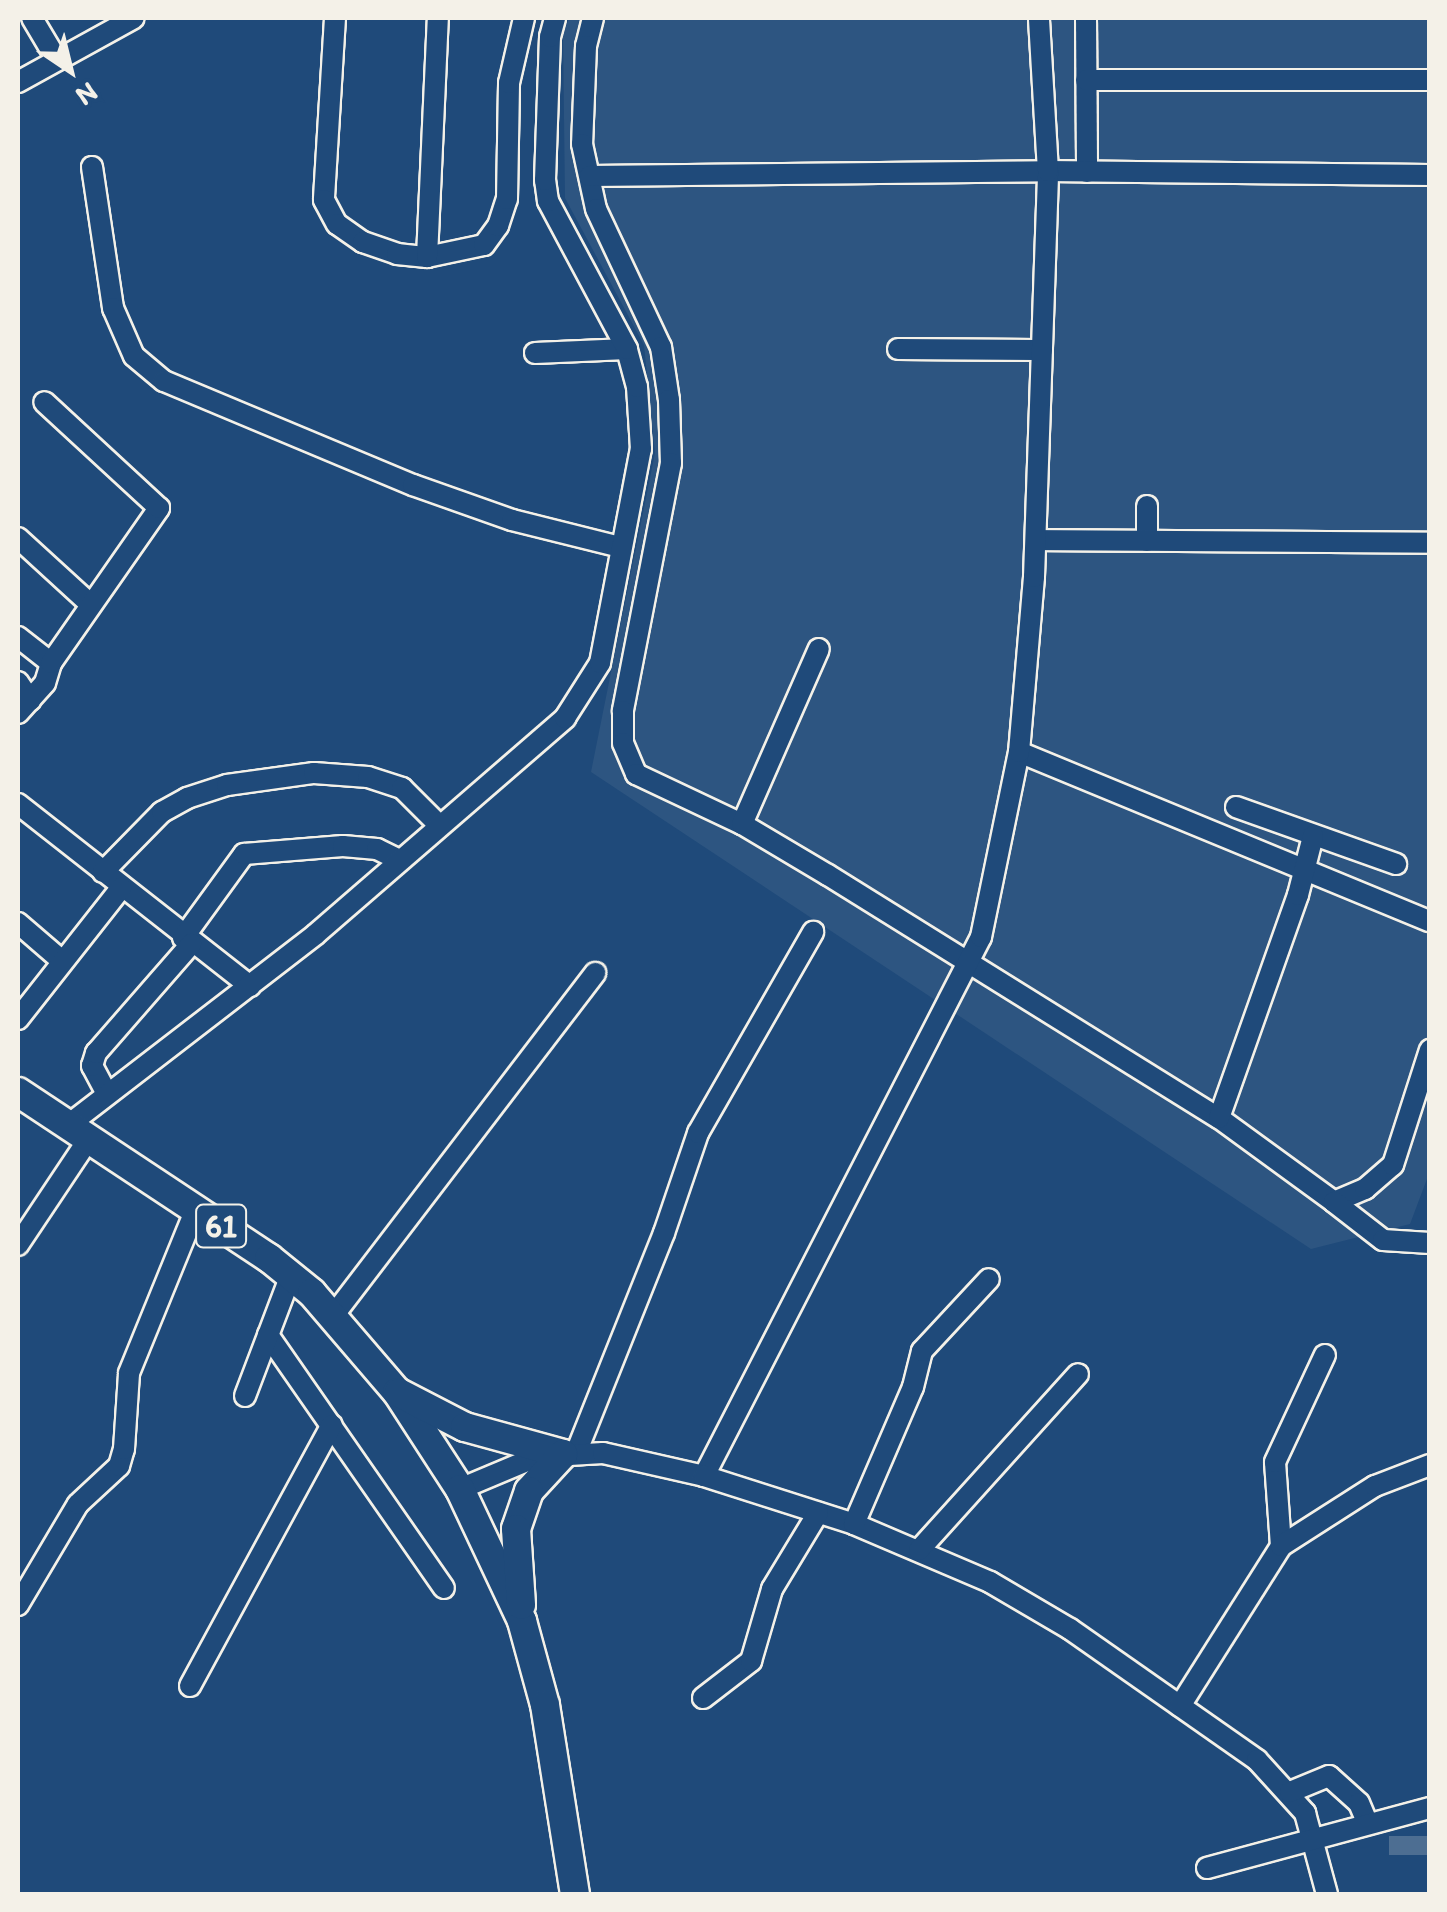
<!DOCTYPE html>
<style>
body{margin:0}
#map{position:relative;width:1447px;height:1912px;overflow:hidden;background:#1f4a7a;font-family:Itim,sans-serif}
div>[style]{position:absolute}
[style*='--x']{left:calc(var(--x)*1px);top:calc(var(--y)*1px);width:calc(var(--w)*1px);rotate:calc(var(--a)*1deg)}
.built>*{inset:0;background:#2d5581}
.building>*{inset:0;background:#4d6e92;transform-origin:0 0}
.roads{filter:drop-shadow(2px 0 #f4f1e8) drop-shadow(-2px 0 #f4f1e8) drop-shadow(0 2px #f4f1e8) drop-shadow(0 -2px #f4f1e8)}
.minor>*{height:20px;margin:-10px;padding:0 10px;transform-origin:10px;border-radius:10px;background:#1f4a7a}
.major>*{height:28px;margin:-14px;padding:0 14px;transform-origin:14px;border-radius:14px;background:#1f4a7a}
span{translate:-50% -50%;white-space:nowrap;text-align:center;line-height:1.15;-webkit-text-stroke:10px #1f4a7a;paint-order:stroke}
.shield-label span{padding:2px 8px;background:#1f4a7a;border:2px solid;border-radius:8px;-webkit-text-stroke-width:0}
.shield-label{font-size:32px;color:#f4f1e8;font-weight:700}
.frame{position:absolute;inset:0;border:20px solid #f4f1e8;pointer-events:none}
.north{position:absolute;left:20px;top:20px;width:100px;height:100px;-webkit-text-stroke:8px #1f4a7a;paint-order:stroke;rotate:145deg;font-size:28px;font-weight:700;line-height:40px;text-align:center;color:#f4f1e8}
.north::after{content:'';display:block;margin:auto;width:35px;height:45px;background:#f4f1e8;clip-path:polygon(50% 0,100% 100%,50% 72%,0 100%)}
</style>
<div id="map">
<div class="built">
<div style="clip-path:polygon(569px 18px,1429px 18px,1430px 1171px,1410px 1224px,1311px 1249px,591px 772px,655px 453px,644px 345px,565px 198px,563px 35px)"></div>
</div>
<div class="building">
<div style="left:1430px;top:1836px;width:19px;height:41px;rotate:90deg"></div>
</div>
<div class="roads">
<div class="minor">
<div style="--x:32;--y:18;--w:49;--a:59.2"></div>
<div style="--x:335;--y:18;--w:182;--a:93.5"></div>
<div style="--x:324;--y:200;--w:27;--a:62"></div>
<div style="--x:337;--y:224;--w:32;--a:35"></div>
<div style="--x:363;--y:242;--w:36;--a:19"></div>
<div style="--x:397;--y:254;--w:30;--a:6"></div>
<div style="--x:427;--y:257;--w:58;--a:-11.9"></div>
<div style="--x:484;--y:245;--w:24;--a:-54"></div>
<div style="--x:498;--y:226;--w:28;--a:-72"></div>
<div style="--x:507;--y:199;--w:116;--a:-89"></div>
<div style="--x:509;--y:83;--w:67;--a:-77"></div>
<div style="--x:593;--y:18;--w:29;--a:104"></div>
<div style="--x:586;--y:46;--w:98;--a:92.3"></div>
<div style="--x:582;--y:144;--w:66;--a:77.8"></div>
<div style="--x:596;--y:209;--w:153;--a:64.8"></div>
<div style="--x:661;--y:347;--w:54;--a:81.4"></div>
<div style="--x:669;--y:400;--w:63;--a:88.2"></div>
<div style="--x:671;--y:463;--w:253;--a:101"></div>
<div style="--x:623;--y:711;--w:32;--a:90"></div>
<div style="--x:623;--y:743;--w:34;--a:67"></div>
<div style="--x:636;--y:774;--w:117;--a:25.3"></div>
<div style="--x:742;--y:824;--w:100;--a:30.7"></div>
<div style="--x:828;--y:875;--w:460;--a:31.9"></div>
<div style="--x:1219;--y:1118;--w:142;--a:36.1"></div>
<div style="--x:1334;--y:1202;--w:34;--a:-23"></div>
<div style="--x:1365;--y:1189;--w:37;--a:-41"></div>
<div style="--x:1393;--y:1165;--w:121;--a:-72.2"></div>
<div style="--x:1086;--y:18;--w:154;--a:89.6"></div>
<div style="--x:1086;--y:80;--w:344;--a:0"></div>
<div style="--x:18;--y:82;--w:132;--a:-28.9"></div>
<div style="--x:92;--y:167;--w:143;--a:81.5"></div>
<div style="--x:113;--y:308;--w:52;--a:66.4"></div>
<div style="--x:134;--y:356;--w:39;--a:40"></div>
<div style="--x:164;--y:381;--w:270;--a:22.7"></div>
<div style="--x:413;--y:485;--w:105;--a:19.5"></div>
<div style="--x:512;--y:520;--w:111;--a:14"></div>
<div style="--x:590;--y:176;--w:458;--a:-0.6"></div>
<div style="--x:1048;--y:171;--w:382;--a:0.6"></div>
<div style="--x:427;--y:257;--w:239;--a:-87.4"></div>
<div style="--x:898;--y:349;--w:144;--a:0.4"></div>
<div style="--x:535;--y:353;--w:92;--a:-2.5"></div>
<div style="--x:1147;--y:506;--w:35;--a:90"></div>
<div style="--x:18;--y:538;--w:98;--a:42.5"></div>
<div style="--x:1036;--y:540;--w:394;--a:0.4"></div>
<div style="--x:18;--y:637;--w:42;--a:38.2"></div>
<div style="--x:18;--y:682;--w:22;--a:56"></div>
<div style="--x:18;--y:713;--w:40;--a:-48"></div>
<div style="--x:45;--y:683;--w:21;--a:-73"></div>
<div style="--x:51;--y:663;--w:189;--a:-55.1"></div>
<div style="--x:159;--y:508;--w:156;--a:-137.3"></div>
<div style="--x:1019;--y:752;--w:444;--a:22.4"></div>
<div style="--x:18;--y:804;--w:295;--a:38.1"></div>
<div style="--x:1236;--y:807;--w:170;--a:19.6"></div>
<div style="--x:742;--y:824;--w:191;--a:-66.3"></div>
<div style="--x:103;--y:872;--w:84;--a:-45.5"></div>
<div style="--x:162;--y:812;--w:29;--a:-29"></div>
<div style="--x:187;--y:798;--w:42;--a:-18"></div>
<div style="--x:227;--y:785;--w:88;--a:-7.9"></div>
<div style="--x:314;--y:773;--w:54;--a:4.2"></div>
<div style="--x:368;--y:777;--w:36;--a:18"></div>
<div style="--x:402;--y:788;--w:52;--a:45"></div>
<div style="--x:18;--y:923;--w:58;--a:40.8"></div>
<div style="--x:183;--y:938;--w:104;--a:-54"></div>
<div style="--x:244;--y:854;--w:99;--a:-4.6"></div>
<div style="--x:343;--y:846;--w:34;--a:5"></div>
<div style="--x:377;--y:849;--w:25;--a:26"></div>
<div style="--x:18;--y:1019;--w:167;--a:-51.8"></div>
<div style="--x:106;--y:1092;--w:30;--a:-118"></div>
<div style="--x:92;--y:1066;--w:14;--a:-73"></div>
<div style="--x:96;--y:1053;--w:145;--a:-48.9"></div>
<div style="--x:1219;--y:1118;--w:237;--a:-70.5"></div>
<div style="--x:1298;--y:895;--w:61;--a:-75.7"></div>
<div style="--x:67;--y:1126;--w:314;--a:-37.6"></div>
<div style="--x:316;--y:934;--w:330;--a:-40.9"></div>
<div style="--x:565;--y:718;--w:65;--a:-57.5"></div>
<div style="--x:600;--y:663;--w:218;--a:-79.2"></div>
<div style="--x:641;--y:449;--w:62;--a:-93.7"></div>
<div style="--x:637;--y:387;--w:39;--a:-105"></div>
<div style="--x:627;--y:349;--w:168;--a:-118.1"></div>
<div style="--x:548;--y:201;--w:21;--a:-98"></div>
<div style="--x:545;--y:180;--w:143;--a:-88"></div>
<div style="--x:550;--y:37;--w:20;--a:-75"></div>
<div style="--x:1334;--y:1202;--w:62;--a:37.8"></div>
<div style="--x:1383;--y:1240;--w:47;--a:3.7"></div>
<div style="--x:18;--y:1245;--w:126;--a:-56.3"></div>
<div style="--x:333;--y:1316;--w:432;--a:-52.6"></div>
<div style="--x:268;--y:1335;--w:308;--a:55.2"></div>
<div style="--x:245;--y:1396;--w:129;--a:-69.2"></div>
<div style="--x:576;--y:1453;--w:237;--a:-68.2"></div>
<div style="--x:664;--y:1233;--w:106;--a:-71.2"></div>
<div style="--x:698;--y:1133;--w:232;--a:-60.2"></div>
<div style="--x:704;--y:1476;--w:606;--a:-62.8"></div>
<div style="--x:981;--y:937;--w:189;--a:-78.4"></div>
<div style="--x:1019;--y:752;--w:176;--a:-85.1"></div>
<div style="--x:1034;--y:577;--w:406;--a:-88"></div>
<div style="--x:1048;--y:171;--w:153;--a:-93.4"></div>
<div style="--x:460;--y:1489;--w:82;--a:-22.8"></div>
<div style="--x:536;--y:1457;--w:67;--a:-3.4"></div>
<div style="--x:603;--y:1453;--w:104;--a:12.8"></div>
<div style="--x:704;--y:1476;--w:157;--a:17.7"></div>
<div style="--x:854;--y:1524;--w:148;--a:23.1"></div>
<div style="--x:990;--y:1582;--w:93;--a:30.4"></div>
<div style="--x:1070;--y:1629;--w:228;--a:35"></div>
<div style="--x:1257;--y:1760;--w:72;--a:47.8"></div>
<div style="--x:1305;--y:1813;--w:84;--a:74.8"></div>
<div style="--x:854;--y:1524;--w:149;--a:-66.7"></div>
<div style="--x:913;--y:1387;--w:37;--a:-76"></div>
<div style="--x:922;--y:1351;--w:98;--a:-47.1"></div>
<div style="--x:1281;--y:1546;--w:84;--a:-94.1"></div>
<div style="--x:1275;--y:1462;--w:118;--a:-65"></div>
<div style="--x:919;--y:1550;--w:237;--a:-47.9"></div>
<div style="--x:18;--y:1605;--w:117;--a:-59.3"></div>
<div style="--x:78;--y:1504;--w:56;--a:-42.8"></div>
<div style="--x:119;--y:1466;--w:18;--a:-74"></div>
<div style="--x:124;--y:1449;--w:76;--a:-86.2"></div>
<div style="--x:129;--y:1373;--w:177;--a:-67.8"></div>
<div style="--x:190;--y:1686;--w:297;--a:-61.5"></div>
<div style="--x:703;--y:1698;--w:61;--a:-37.6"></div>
<div style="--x:751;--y:1661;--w:75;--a:-73.7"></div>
<div style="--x:772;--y:1589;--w:89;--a:-58.8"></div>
<div style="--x:1180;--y:1706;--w:189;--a:-57.7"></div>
<div style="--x:1281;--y:1546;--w:112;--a:-32.6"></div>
<div style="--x:1375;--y:1486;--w:59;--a:-20.9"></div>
<div style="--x:1290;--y:1792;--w:42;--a:-22.3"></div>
<div style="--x:1329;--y:1776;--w:40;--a:42"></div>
<div style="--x:1359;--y:1803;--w:21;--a:67"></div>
<div style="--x:1207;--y:1868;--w:231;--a:-15.1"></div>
</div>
<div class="major">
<div style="--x:18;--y:1092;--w:301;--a:33.5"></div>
<div style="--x:269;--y:1258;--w:55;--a:39.1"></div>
<div style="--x:312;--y:1293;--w:130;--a:49.4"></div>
<div style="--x:397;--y:1392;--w:116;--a:57"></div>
<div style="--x:460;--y:1489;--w:146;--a:64.8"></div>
<div style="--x:522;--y:1621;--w:87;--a:74.7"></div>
<div style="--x:545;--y:1705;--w:191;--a:81"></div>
<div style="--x:399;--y:1393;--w:74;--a:27.3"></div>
<div style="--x:465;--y:1427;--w:102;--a:15.4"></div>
<div style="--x:563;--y:1454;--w:50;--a:132.6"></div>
<div style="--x:529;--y:1491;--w:40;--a:108.9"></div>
<div style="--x:516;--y:1529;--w:76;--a:86.2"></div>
</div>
</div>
<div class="shield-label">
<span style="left:221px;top:1226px">61</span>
</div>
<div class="frame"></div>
<div class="north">N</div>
</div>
